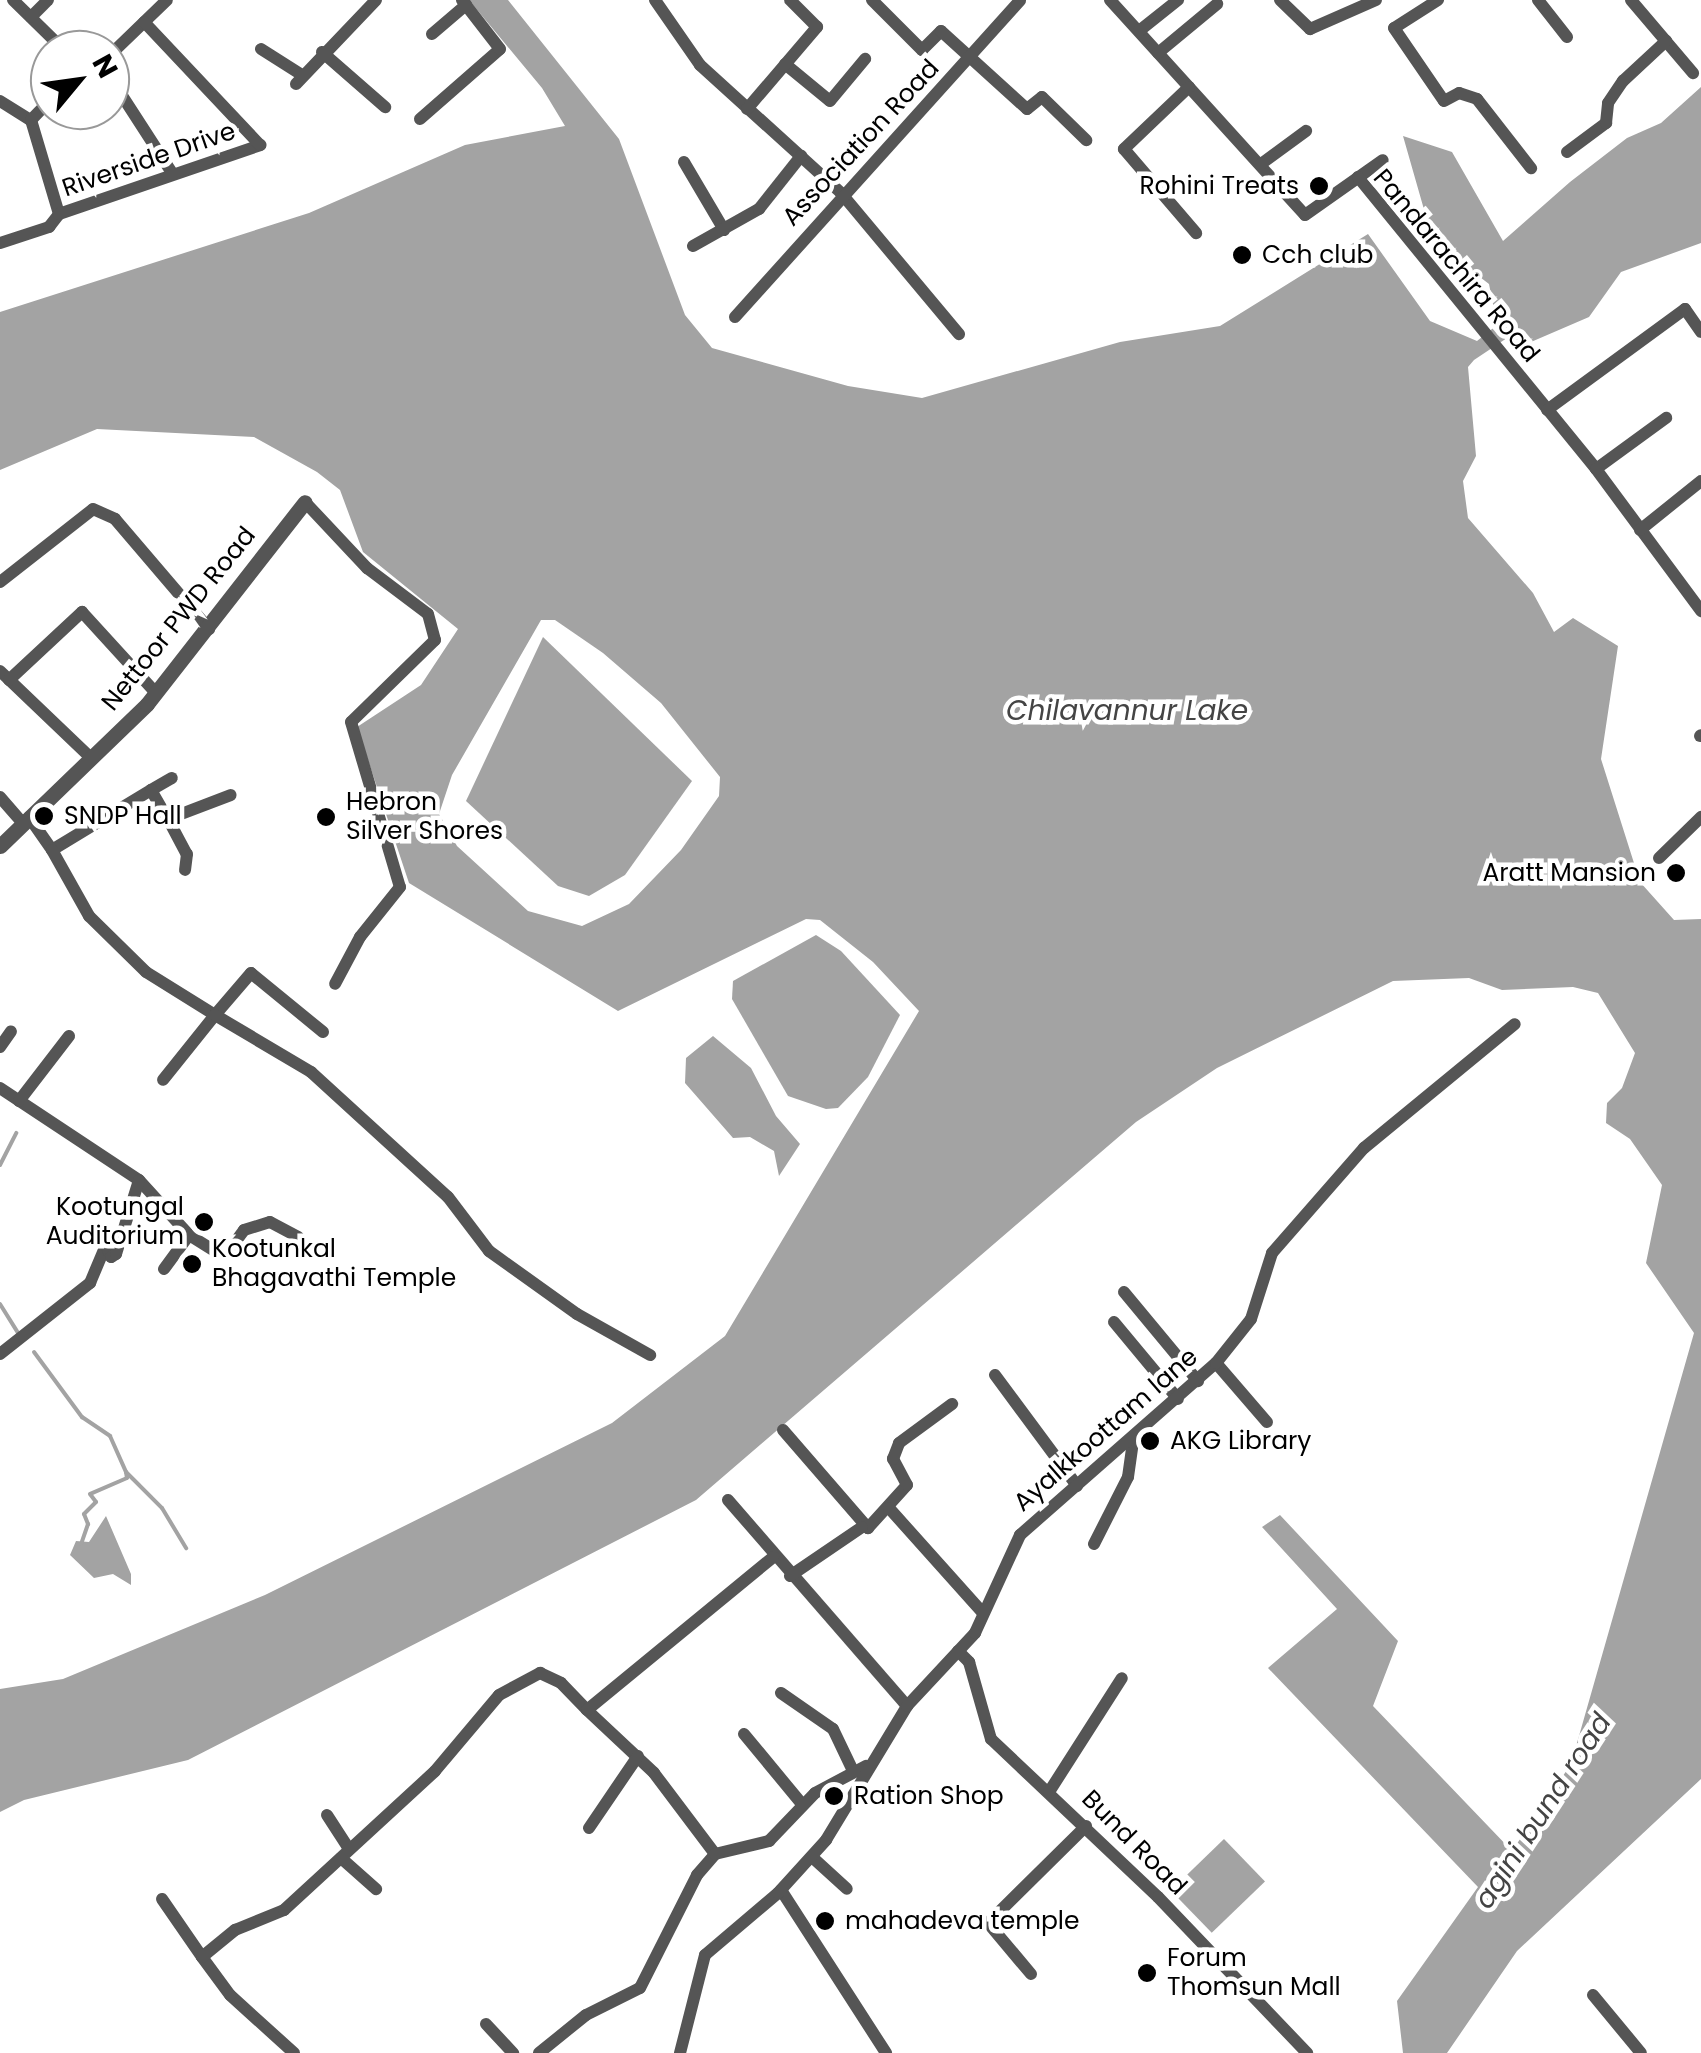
<!DOCTYPE html>
<style>
body{margin:0}
#map{position:relative;width:1701px;height:2053px;overflow:hidden;background:#fff;font-family:Poppins,sans-serif}
div>[style]{position:absolute}
[style*='--x']{left:calc(var(--x)*1px);top:calc(var(--y)*1px);width:calc(var(--w)*1px);rotate:calc(var(--a)*1deg)}
.water>*{inset:0;background:#a3a3a3;transform-origin:0 0}
.stream>*{height:4px;margin:-2px;padding:0 2px;transform-origin:2px;border-radius:2px;background:#a3a3a3}
.minor>*{height:12px;margin:-6px;padding:0 6px;transform-origin:6px;border-radius:6px;background:#555}
.tertiary>*{height:15px;margin:-7.5px;padding:0 7.5px;transform-origin:7.5px;border-radius:7.5px;background:#555}
.dots>*{width:28px;height:28px;translate:-50% -50%;box-sizing:border-box;border:5px solid #fff;border-radius:50%}
span{translate:-50% -50%;white-space:nowrap;text-align:center;line-height:1.15;-webkit-text-stroke:9px #fff;paint-order:stroke}
.street-label{font-size:25px;color:#000}
.poi-label{font-size:25px;color:#000}
.right{translate:-100% -50%;text-align:right}
.left{translate:0 -50%;text-align:left}
.water-label{font-size:28px;color:#444;font-style:italic}
.north{position:absolute;left:30px;top:30px;width:100px;height:100px;box-sizing:border-box;background:#fff;border:2px solid #999;border-radius:50%;rotate:61deg;font-size:28px;font-weight:700;line-height:40px;text-align:center;color:#000}
.north::after{content:'';display:block;margin:auto;width:35px;height:45px;background:#000;clip-path:polygon(50% 0,100% 100%,50% 72%,0 100%)}
</style>
<div id="map">
<div class="water">
<div style="clip-path:polygon(evenodd,469px 0,508px 0,619px 139px,685px 315px,712px 348px,848px 386px,922px 398px,1120px 342px,1220px 326px,1368px 234px,1430px 321px,1477px 341px,1497px 325px,1489px 284px,1433px 241px,1403px 136px,1452px 152px,1503px 241px,1570px 182px,1627px 138px,1661px 123px,1701px 87px,1701px 243px,1621px 272px,1589px 317px,1515px 349px,1507px 338px,1474px 360px,1468px 367px,1476px 456px,1463px 481px,1468px 518px,1533px 593px,1554px 632px,1573px 618px,1618px 646px,1601px 759px,1640px 882px,1674px 920px,1701px 919px,1701px 1779px,1517px 1951px,1447px 2053px,1403px 2053px,1397px 2001px,1478px 1887px,1268px 1668px,1337px 1609px,1262px 1527px,1280px 1515px,1398px 1641px,1373px 1706px,1512px 1851px,1571px 1764px,1694px 1333px,1646px 1263px,1662px 1185px,1630px 1139px,1606px 1123px,1607px 1103px,1622px 1088px,1635px 1053px,1598px 993px,1573px 987px,1502px 990px,1469px 978px,1393px 981px,1217px 1068px,1136px 1122px,696px 1500px,188px 1760px,24px 1800px,0 1812px,0 1689px,63px 1679px,265px 1595px,612px 1423px,725px 1336px,919px 1011px,873px 962px,820px 920px,806px 919px,618px 1011px,409px 883px,357px 727px,421px 685px,458px 629px,363px 552px,340px 490px,317px 472px,254px 437px,97px 429px,0 470px,0 312px,309px 213px,465px 145px,565px 126px,542px 88px,469px 0,541px 620px,555px 620px,603px 653px,661px 703px,720px 777px,719px 796px,681px 850px,629px 904px,582px 926px,528px 911px,457px 846px,439px 814px,452px 775px,541px 620px)"></div>
<div style="clip-path:polygon(543px 637px,692px 781px,625px 875px,589px 896px,558px 886px,466px 801px)"></div>
<div style="clip-path:polygon(816px 935px,841px 951px,900px 1015px,868px 1077px,838px 1108px,826px 1109px,788px 1096px,732px 999px,733px 981px)"></div>
<div style="clip-path:polygon(713px 1036px,751px 1068px,776px 1116px,800px 1144px,779px 1176px,774px 1151px,750px 1137px,733px 1138px,685px 1083px,686px 1058px)"></div>
<div style="clip-path:polygon(106px 1516px,131px 1574px,131px 1585px,113px 1574px,94px 1578px,70px 1555px,76px 1541px,89px 1542px)"></div>
<div style="left:1224px;top:1839px;width:59px;height:74px;rotate:46deg"></div>
</div>
<div class="stream">
<div style="--x:0;--y:1165;--w:36;--a:-63"></div>
<div style="--x:0;--y:1304;--w:34;--a:58"></div>
<div style="--x:34;--y:1352;--w:81;--a:53.6"></div>
<div style="--x:82;--y:1417;--w:34;--a:34"></div>
<div style="--x:110;--y:1436;--w:39;--a:66"></div>
<div style="--x:126;--y:1472;--w:6;--a:81"></div>
<div style="--x:127;--y:1478;--w:40;--a:156.6"></div>
<div style="--x:90;--y:1494;--w:10;--a:53"></div>
<div style="--x:96;--y:1502;--w:17;--a:135"></div>
<div style="--x:84;--y:1514;--w:11;--a:68"></div>
<div style="--x:88;--y:1524;--w:21;--a:109"></div>
<div style="--x:126;--y:1472;--w:51;--a:45"></div>
<div style="--x:162;--y:1508;--w:47;--a:59"></div>
</div>
<div class="minor">
<div style="--x:13;--y:0;--w:71;--a:44.4"></div>
<div style="--x:655;--y:0;--w:79;--a:55.3"></div>
<div style="--x:700;--y:65;--w:190;--a:42.2"></div>
<div style="--x:841;--y:193;--w:184;--a:50.1"></div>
<div style="--x:872;--y:0;--w:71;--a:45"></div>
<div style="--x:922;--y:50;--w:27;--a:-45"></div>
<div style="--x:941;--y:31;--w:116;--a:42.2"></div>
<div style="--x:1027;--y:109;--w:19;--a:-39"></div>
<div style="--x:1042;--y:97;--w:62;--a:44.3"></div>
<div style="--x:1110;--y:0;--w:290;--a:47.8"></div>
<div style="--x:1305;--y:215;--w:95;--a:-35.2"></div>
<div style="--x:1280;--y:0;--w:42;--a:44"></div>
<div style="--x:1310;--y:29;--w:72;--a:-23.7"></div>
<div style="--x:1438;--y:0;--w:52;--a:147.5"></div>
<div style="--x:1394;--y:28;--w:88;--a:55.6"></div>
<div style="--x:1444;--y:101;--w:17;--a:-28"></div>
<div style="--x:1459;--y:93;--w:19;--a:18"></div>
<div style="--x:1477;--y:99;--w:88;--a:52"></div>
<div style="--x:1538;--y:0;--w:47;--a:51.9"></div>
<div style="--x:1631;--y:0;--w:96;--a:49.7"></div>
<div style="--x:31;--y:17;--w:24;--a:-45"></div>
<div style="--x:1139;--y:31;--w:50;--a:-38.5"></div>
<div style="--x:432;--y:34;--w:45;--a:-40.5"></div>
<div style="--x:261;--y:49;--w:49;--a:32.4"></div>
<div style="--x:322;--y:52;--w:84;--a:41.1"></div>
<div style="--x:1158;--y:53;--w:77;--a:-39.7"></div>
<div style="--x:110;--y:55;--w:79;--a:-44"></div>
<div style="--x:785;--y:64;--w:58;--a:39.4"></div>
<div style="--x:830;--y:101;--w:55;--a:-50.2"></div>
<div style="--x:110;--y:77;--w:114;--a:57.1"></div>
<div style="--x:296;--y:84;--w:116;--a:-46.4"></div>
<div style="--x:1189;--y:87;--w:90;--a:136.4"></div>
<div style="--x:1124;--y:149;--w:111;--a:49.4"></div>
<div style="--x:0;--y:101;--w:36;--a:32"></div>
<div style="--x:31;--y:120;--w:98;--a:73.4"></div>
<div style="--x:747;--y:109;--w:108;--a:-49.5"></div>
<div style="--x:817;--y:27;--w:38;--a:-135"></div>
<div style="--x:420;--y:119;--w:106;--a:-41.2"></div>
<div style="--x:500;--y:49;--w:62;--a:-127.8"></div>
<div style="--x:31;--y:120;--w:28;--a:-46"></div>
<div style="--x:1567;--y:152;--w:49;--a:-36.6"></div>
<div style="--x:1606;--y:123;--w:20;--a:-84"></div>
<div style="--x:1608;--y:103;--w:27;--a:-56"></div>
<div style="--x:1623;--y:81;--w:59;--a:-42.9"></div>
<div style="--x:684;--y:162;--w:79;--a:59.5"></div>
<div style="--x:1261;--y:164;--w:56;--a:-36.3"></div>
<div style="--x:1358;--y:177;--w:377;--a:50.8"></div>
<div style="--x:1596;--y:469;--w:177;--a:53.5"></div>
<div style="--x:0;--y:243;--w:52;--a:-18.1"></div>
<div style="--x:49;--y:227;--w:16;--a:-52"></div>
<div style="--x:59;--y:214;--w:213;--a:-18.9"></div>
<div style="--x:260;--y:145;--w:169;--a:-133.3"></div>
<div style="--x:693;--y:246;--w:76;--a:-29.3"></div>
<div style="--x:759;--y:209;--w:68;--a:-51.6"></div>
<div style="--x:735;--y:317;--w:426;--a:-48"></div>
<div style="--x:1547;--y:410;--w:171;--a:-36.2"></div>
<div style="--x:1685;--y:309;--w:28;--a:55"></div>
<div style="--x:1596;--y:469;--w:87;--a:-36.1"></div>
<div style="--x:305;--y:502;--w:91;--a:46.8"></div>
<div style="--x:367;--y:568;--w:76;--a:37"></div>
<div style="--x:428;--y:614;--w:27;--a:75"></div>
<div style="--x:435;--y:640;--w:117;--a:135.7"></div>
<div style="--x:351;--y:722;--w:172;--a:73.5"></div>
<div style="--x:400;--y:887;--w:64;--a:128.7"></div>
<div style="--x:360;--y:937;--w:53;--a:118"></div>
<div style="--x:1640;--y:530;--w:78;--a:-38.8"></div>
<div style="--x:0;--y:582;--w:118;--a:-38.1"></div>
<div style="--x:93;--y:509;--w:24;--a:24"></div>
<div style="--x:115;--y:519;--w:145;--a:49.5"></div>
<div style="--x:0;--y:671;--w:127;--a:43.7"></div>
<div style="--x:9;--y:680;--w:100;--a:-43"></div>
<div style="--x:82;--y:612;--w:110;--a:47.6"></div>
<div style="--x:1700;--y:736;--w:1;--a:-45"></div>
<div style="--x:151;--y:790;--w:24;--a:-30"></div>
<div style="--x:0;--y:797;--w:35;--a:49"></div>
<div style="--x:29;--y:817;--w:40;--a:55.1"></div>
<div style="--x:52;--y:850;--w:116;--a:-31.2"></div>
<div style="--x:151;--y:790;--w:34;--a:60"></div>
<div style="--x:168;--y:819;--w:67;--a:-20.9"></div>
<div style="--x:168;--y:819;--w:40;--a:62"></div>
<div style="--x:187;--y:854;--w:16;--a:97"></div>
<div style="--x:52;--y:850;--w:76;--a:60.7"></div>
<div style="--x:89;--y:916;--w:80;--a:44.5"></div>
<div style="--x:146;--y:972;--w:81;--a:31.9"></div>
<div style="--x:215;--y:1015;--w:83;--a:128.7"></div>
<div style="--x:1659;--y:858;--w:59;--a:-44.3"></div>
<div style="--x:323;--y:1032;--w:93;--a:-140.7"></div>
<div style="--x:251;--y:973;--w:55;--a:130.6"></div>
<div style="--x:215;--y:1015;--w:112;--a:30.7"></div>
<div style="--x:311;--y:1072;--w:185;--a:42.4"></div>
<div style="--x:448;--y:1197;--w:68;--a:52.8"></div>
<div style="--x:489;--y:1251;--w:108;--a:35.6"></div>
<div style="--x:577;--y:1314;--w:84;--a:29.3"></div>
<div style="--x:0;--y:1047;--w:19;--a:-55"></div>
<div style="--x:0;--y:1088;--w:167;--a:33.5"></div>
<div style="--x:139;--y:1180;--w:74;--a:47.7"></div>
<div style="--x:189;--y:1235;--w:32;--a:32"></div>
<div style="--x:216;--y:1252;--w:12;--a:0"></div>
<div style="--x:228;--y:1252;--w:27;--a:-54"></div>
<div style="--x:244;--y:1230;--w:27;--a:-17"></div>
<div style="--x:270;--y:1222;--w:32;--a:28"></div>
<div style="--x:19;--y:1101;--w:82;--a:-52.4"></div>
<div style="--x:164;--y:1269;--w:42;--a:-53.7"></div>
<div style="--x:1124;--y:1292;--w:116;--a:50.3"></div>
<div style="--x:1114;--y:1322;--w:100;--a:50.3"></div>
<div style="--x:0;--y:1354;--w:115;--a:-38.3"></div>
<div style="--x:90;--y:1283;--w:41;--a:-67.2"></div>
<div style="--x:106;--y:1245;--w:13;--a:67"></div>
<div style="--x:111;--y:1257;--w:6;--a:-31"></div>
<div style="--x:116;--y:1254;--w:77;--a:-72.7"></div>
<div style="--x:1216;--y:1363;--w:78;--a:49.2"></div>
<div style="--x:995;--y:1375;--w:138;--a:53.5"></div>
<div style="--x:783;--y:1430;--w:130;--a:49.1"></div>
<div style="--x:868;--y:1528;--w:58;--a:-47.8"></div>
<div style="--x:907;--y:1485;--w:30;--a:-118"></div>
<div style="--x:893;--y:1459;--w:17;--a:-69"></div>
<div style="--x:899;--y:1443;--w:66;--a:-36.3"></div>
<div style="--x:728;--y:1500;--w:273;--a:49"></div>
<div style="--x:889;--y:1508;--w:140;--a:48.2"></div>
<div style="--x:1094;--y:1544;--w:75;--a:-63.1"></div>
<div style="--x:1128;--y:1477;--w:37;--a:-82"></div>
<div style="--x:790;--y:1576;--w:87;--a:-34.2"></div>
<div style="--x:958;--y:1651;--w:16;--a:45"></div>
<div style="--x:969;--y:1662;--w:80;--a:74.1"></div>
<div style="--x:991;--y:1739;--w:230;--a:43.4"></div>
<div style="--x:1158;--y:1897;--w:216;--a:46.3"></div>
<div style="--x:781;--y:1693;--w:63;--a:34.7"></div>
<div style="--x:833;--y:1729;--w:47;--a:64.5"></div>
<div style="--x:587;--y:1710;--w:92;--a:43.2"></div>
<div style="--x:654;--y:1773;--w:101;--a:53"></div>
<div style="--x:744;--y:1734;--w:91;--a:50.4"></div>
<div style="--x:1049;--y:1792;--w:135;--a:-57.4"></div>
<div style="--x:327;--y:1815;--w:40;--a:57.1"></div>
<div style="--x:589;--y:1828;--w:87;--a:-55.8"></div>
<div style="--x:812;--y:1857;--w:47;--a:42.4"></div>
<div style="--x:341;--y:1858;--w:47;--a:41.5"></div>
<div style="--x:781;--y:1890;--w:194;--a:57.2"></div>
<div style="--x:162;--y:1899;--w:70;--a:55.4"></div>
<div style="--x:1031;--y:1974;--w:67;--a:-130.1"></div>
<div style="--x:988;--y:1923;--w:138;--a:-44.7"></div>
<div style="--x:1593;--y:1995;--w:75;--a:50.4"></div>
<div style="--x:486;--y:2024;--w:40;--a:47"></div>
<div style="--x:294;--y:2053;--w:86;--a:-137.8"></div>
<div style="--x:230;--y:1995;--w:47;--a:-126.4"></div>
<div style="--x:202;--y:1957;--w:43;--a:-39.3"></div>
<div style="--x:235;--y:1930;--w:53;--a:-22.2"></div>
<div style="--x:284;--y:1910;--w:205;--a:-42.6"></div>
<div style="--x:435;--y:1771;--w:99;--a:-49.9"></div>
<div style="--x:499;--y:1695;--w:47;--a:-28.2"></div>
<div style="--x:540;--y:1673;--w:23;--a:25"></div>
<div style="--x:561;--y:1683;--w:37;--a:46"></div>
<div style="--x:587;--y:1710;--w:241;--a:-39.4"></div>
<div style="--x:539;--y:2053;--w:60;--a:-39"></div>
<div style="--x:586;--y:2015;--w:60;--a:-26.6"></div>
<div style="--x:640;--y:1988;--w:127;--a:-63.2"></div>
<div style="--x:697;--y:1875;--w:28;--a:-49"></div>
<div style="--x:715;--y:1854;--w:56;--a:-13.5"></div>
<div style="--x:769;--y:1841;--w:66;--a:-46.2"></div>
<div style="--x:815;--y:1793;--w:58;--a:-27.9"></div>
<div style="--x:680;--y:2053;--w:101;--a:-75.7"></div>
<div style="--x:705;--y:1955;--w:96;--a:-40.3"></div>
<div style="--x:778;--y:1893;--w:72;--a:-47.8"></div>
<div style="--x:826;--y:1840;--w:157;--a:-58.8"></div>
<div style="--x:907;--y:1706;--w:100;--a:-47"></div>
<div style="--x:975;--y:1633;--w:108;--a:-65.3"></div>
<div style="--x:1020;--y:1535;--w:261;--a:-41.3"></div>
<div style="--x:1216;--y:1363;--w:56;--a:-51.5"></div>
<div style="--x:1251;--y:1319;--w:69;--a:-72.3"></div>
<div style="--x:1272;--y:1253;--w:140;--a:-48.8"></div>
<div style="--x:1364;--y:1148;--w:195;--a:-39.4"></div>
</div>
<div class="tertiary">
<div style="--x:0;--y:846;--w:204;--a:-44"></div>
<div style="--x:147;--y:704;--w:256;--a:-52"></div>
</div>
<div class="dots">
<div style="left:1319px;top:186px;background:#000"></div>
<div style="left:1242px;top:255px;background:#000"></div>
<div style="left:44px;top:816px;background:#000"></div>
<div style="left:326px;top:817px;background:#000"></div>
<div style="left:1676px;top:873px;background:#000"></div>
<div style="left:204px;top:1222px;background:#000"></div>
<div style="left:192px;top:1264px;background:#000"></div>
<div style="left:1150px;top:1441px;background:#000"></div>
<div style="left:834px;top:1796px;background:#000"></div>
<div style="left:825px;top:1921px;background:#000"></div>
<div style="left:1147px;top:1973px;background:#000"></div>
</div>
<div class="street-label">
<span style="left:861px;top:143px;rotate:-47deg">Association Road</span>
<span style="left:149px;top:160px;rotate:-19deg">Riverside Drive</span>
<span style="left:1456px;top:266px;rotate:50deg">Pandarachira Road</span>
<span style="left:179px;top:619px;rotate:-51deg">Nettoor PWD Road</span>
<span style="left:1106px;top:1430px;rotate:-41deg">Ayalkkoottam lane</span>
<span style="left:1134px;top:1843px;rotate:45deg">Bund Road</span>
</div>
<div class="poi-label">
<span class="right" style="left:1299px;top:186px">Rohini Treats</span>
<span class="left" style="left:1262px;top:255px">Cch club</span>
<span class="left" style="left:346px;top:817px">Hebron<br>Silver Shores</span>
<span class="left" style="left:64px;top:816px">SNDP Hall</span>
<span class="right" style="left:1656px;top:873px">Aratt Mansion</span>
<span class="right" style="left:184px;top:1222px">Kootungal<br>Auditorium</span>
<span class="left" style="left:212px;top:1264px">Kootunkal<br>Bhagavathi Temple</span>
<span class="left" style="left:1170px;top:1441px">AKG Library</span>
<span class="left" style="left:854px;top:1796px">Ration Shop</span>
<span class="left" style="left:845px;top:1921px">mahadeva temple</span>
<span class="left" style="left:1167px;top:1973px">Forum<br>Thomsun Mall</span>
</div>
<div class="water-label">
<span style="left:1127px;top:711px">Chilavannur Lake</span>
<span style="left:1543px;top:1811px;rotate:-57deg">agini bund road</span>
</div>
<div class="north">N</div>
</div>
